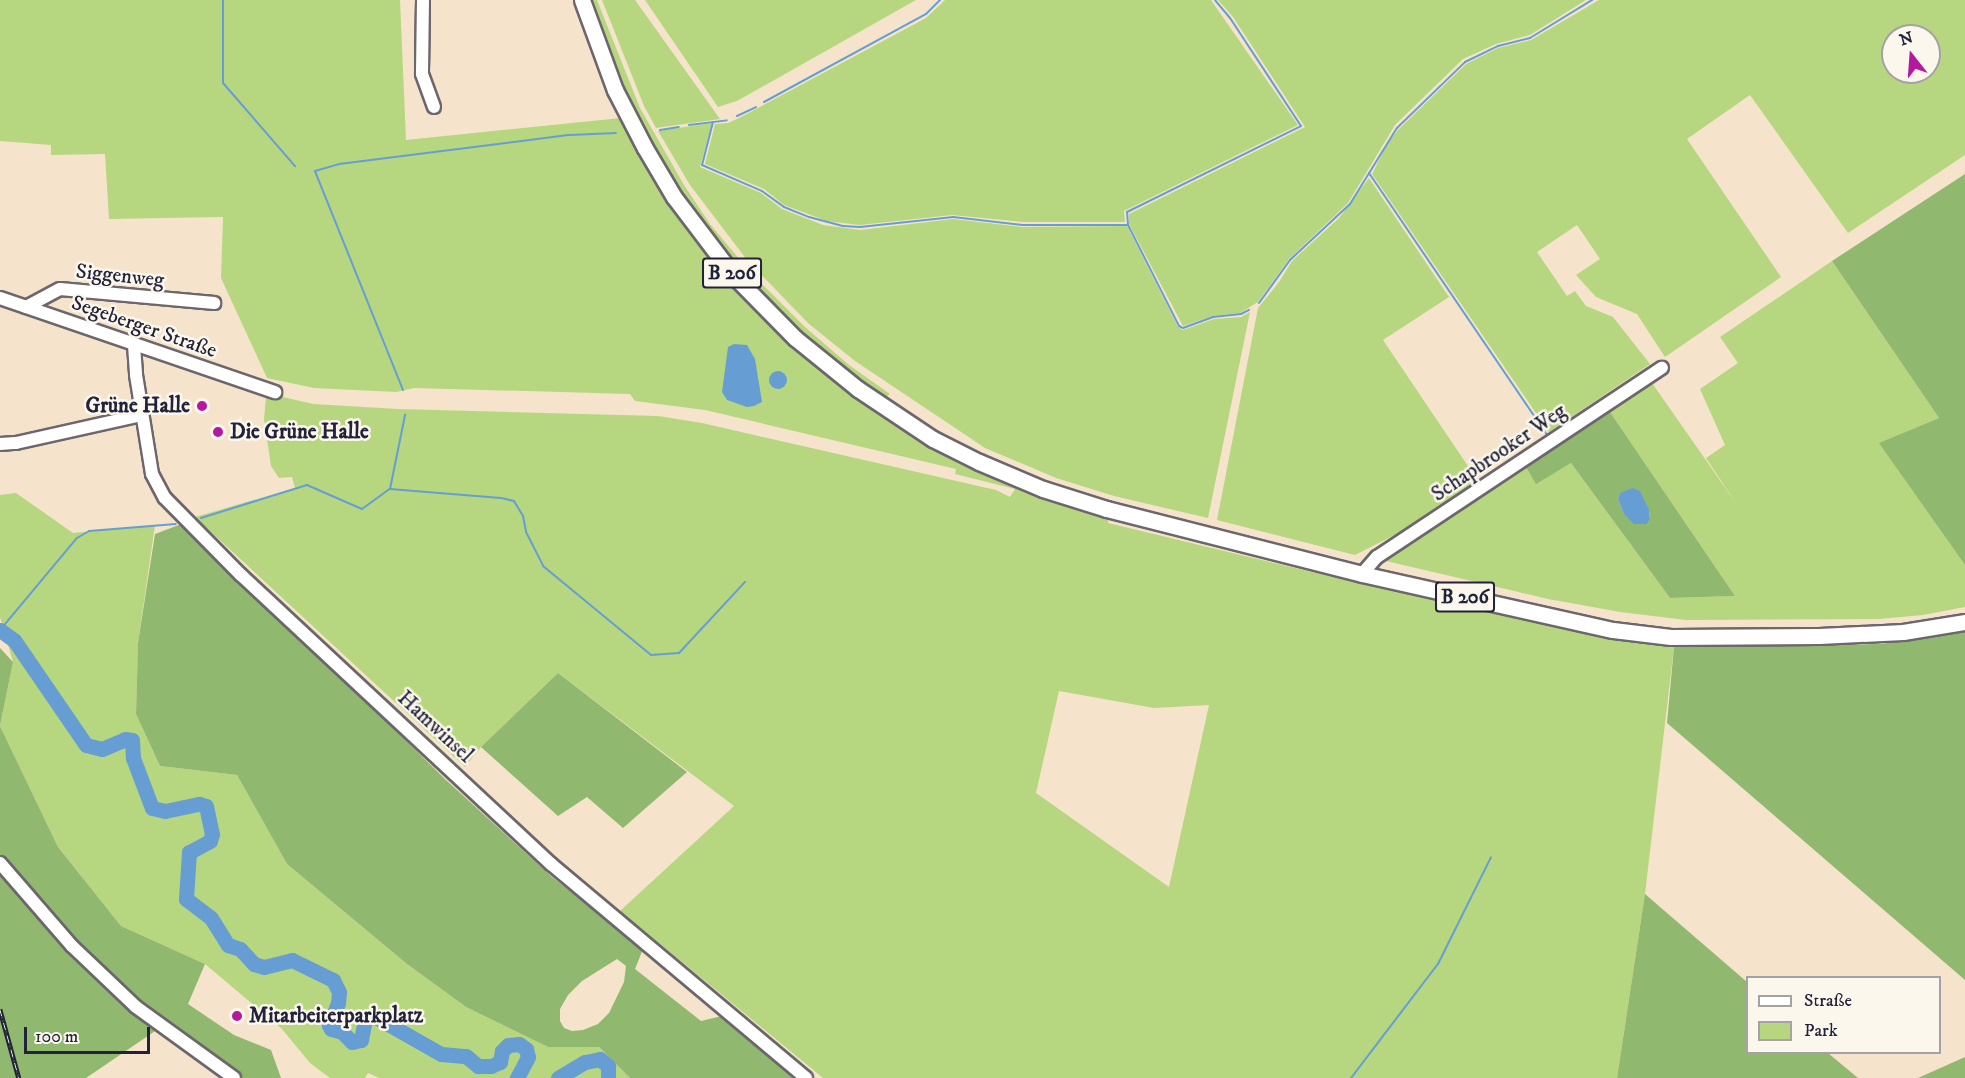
<!DOCTYPE html>
<meta charset="utf-8">
<style>
body{margin:0}
#map{position:relative;width:1965px;height:1078px;overflow:hidden;background:#f5e4cb;font-family:"IM FELL DW Pica",serif}
div>[style]{position:absolute}
[style*='--x']{left:calc(var(--x)*1px);top:calc(var(--y)*1px);width:calc(var(--w)*1px);rotate:calc(var(--a)*1deg)}
.green>*{inset:0;background:#b6d77f}
.forest>*{inset:0;background:#90b86e}
.water>*{inset:0;background:#669ed4}
.round{border-radius:50%}
.stream>*{height:2px;margin:-1px;padding:0 1px;transform-origin:1px;border-radius:1px;background:#669ed4}
.river>*{height:15px;margin:-7.5px;padding:0 7.5px;transform-origin:7.5px;border-radius:7.5px;background:#669ed4}
.roads{filter:drop-shadow(2px 0 #6c666d) drop-shadow(-2px 0 #6c666d) drop-shadow(0 2px #6c666d) drop-shadow(0 -2px #6c666d)}
.minor>*{height:12px;margin:-6px;padding:0 6px;transform-origin:6px;border-radius:6px;background:#fff}
.major>*{height:15px;margin:-7.5px;padding:0 7.5px;transform-origin:7.5px;border-radius:7.5px;background:#fff}
.rail>*{height:4.5px;margin-top:-2.25px;transform-origin:0;background:repeating-linear-gradient(90deg,#fbf7ec 0 7px,#22223b 0 14px);box-sizing:border-box;border-block:2px solid #22223b}
.dots>*{width:16px;height:16px;translate:-50% -50%;box-sizing:border-box;border:3px solid #fbf7ec;border-radius:50%}
span{translate:-50% -50%;white-space:nowrap;text-align:center;line-height:1.15;-webkit-text-stroke:5px #fbf7ec;paint-order:stroke}
.shield-label span{padding:2px 4px;background:#fbf7ec;border:2px solid;border-radius:4px;-webkit-text-stroke-width:0}
.shield-label{font-size:20px;color:#22223b;font-weight:700}
.street-label{font-size:21px;color:#22223b}
.poi-label{font-size:21px;color:#22223b;font-weight:700}
.right{translate:-100% -50%;text-align:right}
.left{translate:0 -50%;text-align:left}
.legend{position:absolute;left:1746px;top:976px;width:195px;height:78px;box-sizing:border-box;background:#fbf7ec;border:2px solid #a4a2a5;margin:0;padding:8px 10px;list-style:none;font-size:18px;color:#22223b}
.legend li{display:flex;align-items:center;gap:12px;height:30px}
.legend b{width:30px;border:2px solid #a4a2a5}
.north{position:absolute;left:1881px;top:24px;width:60px;height:60px;box-sizing:border-box;background:#fbf7ec;border:2px solid #a4a2a5;border-radius:50%;rotate:343deg;font-size:16px;font-weight:700;line-height:24px;text-align:center;color:#22223b}
.north::after{content:'';display:block;margin:auto;width:21px;height:27px;background:#b5179e;clip-path:polygon(50% 0,100% 100%,50% 72%,0 100%)}
.scale{position:absolute;left:24px;top:1027px;width:126px;height:27px;box-sizing:border-box;border:3px solid #22223b;border-top:0;padding-left:8px;font-size:18px;line-height:21px;white-space:nowrap;color:#22223b;-webkit-text-stroke:4px #fbf7ec;paint-order:stroke}
</style>
<div id="map">
<div class="green">
<div style="clip-path:polygon(evenodd,0 0,400px 0,406px 140px,621px 118px,644px 161px,732px 284px,895px 423px,1109px 515px,1108px 523px,1362px 584px,1674px 647px,1645px 894px,1617px 1078px,823px 1078px,620px 911px,734px 806px,558px 673px,481px 747px,465px 767px,195px 517px,295px 488px,292px 477px,279px 478px,271px 466px,264px 419px,266px 397px,270px 394px,313px 404px,398px 409px,658px 416px,702px 423px,996px 490px,1010px 497px,1015px 489px,955px 474px,956px 469px,705px 410px,635px 401px,630px 394px,414px 388px,396px 392px,314px 388px,267px 378px,221px 278px,223px 217px,109px 219px,105px 154px,51px 155px,51px 145px,0 141px,0 0,1059px 691px,1154px 708px,1209px 705px,1169px 887px,1036px 793px,1059px 691px)"></div>
<div style="clip-path:polygon(589px 0,597px 0,640px 108px,684px 185px,710px 224px,751px 273px,805px 327px,849px 365px,890px 394px,884px 399px,798px 331px,747px 280px,704px 226px,677px 188px,633px 110px,606px 48px)"></div>
<div style="clip-path:polygon(602px 0,635px 0,720px 119px,656px 128px,644px 106px)"></div>
<div style="clip-path:polygon(645px 0,916px 0,737px 101px,718px 107px)"></div>
<div style="clip-path:polygon(945px 0,1211px 0,1298px 125px,1124px 211px,1125px 222px,1023px 222px,952px 215px,860px 225px,843px 223px,827px 221px,784px 205px,764px 189px,705px 164px,715px 124px,728px 123px,739px 118px,926px 18px)"></div>
<div style="clip-path:polygon(1218px 0,1586px 0,1530px 35px,1496px 44px,1463px 59px,1395px 125px,1348px 203px,1289px 259px,1258px 302px,1240px 313px,1213px 316px,1183px 326px,1129px 224px,1129px 214px,1305px 127px,1233px 17px)"></div>
<div style="clip-path:polygon(evenodd,1599px 0,1965px 0,1965px 155px,1848px 233px,1750px 95px,1687px 139px,1781px 277px,1665px 357px,1637px 314px,1596px 297px,1576px 275px,1600px 259px,1577px 225px,1537px 252px,1567px 296px,1575px 291px,1586px 306px,1613px 317px,1650px 364px,1549px 432px,1372px 174px,1387px 144px,1398px 130px,1466px 64px,1498px 48px,1531px 40px,1599px 0,1893px 36px,1929px 36px,1929px 72px,1893px 72px,1893px 36px)"></div>
<div style="clip-path:polygon(712px 123px,700px 167px,761px 193px,782px 209px,823px 225px,860px 230px,953px 219px,1023px 227px,1127px 226px,1178px 327px,1183px 330px,1214px 319px,1241px 317px,1250px 312px,1208px 518px,1114px 496px,1056px 478px,985px 448px,855px 361px,809px 324px,747px 260px,690px 185px,658px 131px)"></div>
<div style="clip-path:polygon(1369px 178px,1449px 297px,1383px 340px,1478px 481px,1410px 527px,1355px 555px,1217px 520px,1258px 308px,1279px 282px,1292px 261px,1339px 218px)"></div>
<div style="clip-path:polygon(1832px 261px,1939px 418px,1880px 443px,1965px 565px,1965px 607px,1923px 615px,1879px 619px,1686px 620px,1620px 612px,1548px 599px,1386px 561px,1526px 467px,1536px 483px,1571px 463px,1670px 598px,1735px 596px,1610px 412px,1652px 383px,1738px 506px,1706px 458px,1725px 445px,1700px 389px,1738px 363px,1720px 337px)"></div>
<div style="clip-path:polygon(16px 493px,73px 533px,155px 525px,138px 643px,136px 714px,160px 766px,237px 775px,287px 864px,407px 964px,466px 1007px,548px 1047px,599px 1047px,630px 1078px,379px 1078px,368px 1073px,365px 1078px,330px 1078px,310px 1063px,282px 1029px,205px 964px,121px 926px,58px 847px,0 726px,13px 662px,0 617px,0 495px)"></div>
</div>
<div class="forest">
<div style="clip-path:polygon(1965px 174px,1965px 565px,1879px 443px,1939px 418px,1832px 261px)"></div>
<div style="clip-path:polygon(evenodd,1610px 412px,1735px 596px,1670px 598px,1571px 463px,1536px 484px,1526px 467px,1610px 412px,1620px 493px,1649px 510px,1650px 520px,1647px 524px,1624px 514px,1618px 499px,1620px 493px)"></div>
<div style="clip-path:polygon(evenodd,184px 523px,446px 780px,552px 877px,643px 949px,635px 969px,701px 1021px,726px 1015px,803px 1078px,630px 1078px,599px 1047px,548px 1047px,466px 1007px,407px 964px,287px 864px,237px 775px,160px 766px,136px 714px,138px 643px,155px 534px,184px 523px,617px 959px,626px 966px,624px 982px,609px 1013px,598px 1024px,583px 1030px,572px 1031px,564px 1028px,560px 1021px,560px 1009px,568px 995px,582px 981px,617px 959px)"></div>
<div style="clip-path:polygon(1965px 632px,1965px 980px,1667px 723px,1674px 647px,1880px 644px)"></div>
<div style="clip-path:polygon(0 648px,13px 662px,0 726px,58px 847px,121px 926px,205px 964px,188px 1004px,234px 1035px,271px 1050px,281px 1078px,234px 1078px,161px 1027px,86px 1078px,0 1078px)"></div>
<div style="clip-path:polygon(558px 673px,687px 772px,623px 828px,587px 797px,558px 816px,481px 747px)"></div>
<div style="clip-path:polygon(1645px 894px,1747px 982px,1748px 1052px,1828px 1053px,1858px 1078px,1617px 1078px)"></div>
<div style="clip-path:polygon(1965px 1057px,1965px 1078px,1918px 1078px)"></div>
</div>
<div class="water">
<div style="clip-path:polygon(734px 344px,747px 345px,755px 359px,762px 402px,754px 406px,747px 407px,727px 400px,722px 392px,728px 347px)"></div>
<div class="round" style="left:769px;top:371px;width:18px;height:18px"></div>
<div style="clip-path:polygon(1633px 488px,1640px 491px,1649px 510px,1650px 520px,1647px 524px,1634px 524px,1624px 514px,1618px 499px,1620px 493px)"></div>
</div>
<div class="stream">
<div style="--x:223;--y:0;--w:83;--a:90"></div>
<div style="--x:223;--y:83;--w:110;--a:49.1"></div>
<div style="--x:764;--y:102;--w:184;--a:-28.5"></div>
<div style="--x:926;--y:14;--w:20;--a:-45"></div>
<div style="--x:737;--y:116;--w:21;--a:-25"></div>
<div style="--x:713;--y:122;--w:44;--a:104.3"></div>
<div style="--x:702;--y:165;--w:65;--a:23.4"></div>
<div style="--x:762;--y:191;--w:27;--a:36"></div>
<div style="--x:784;--y:207;--w:27;--a:22"></div>
<div style="--x:809;--y:217;--w:35;--a:15"></div>
<div style="--x:843;--y:226;--w:17;--a:3"></div>
<div style="--x:860;--y:227;--w:94;--a:-6.1"></div>
<div style="--x:953;--y:217;--w:70;--a:6.5"></div>
<div style="--x:1023;--y:225;--w:105;--a:0"></div>
<div style="--x:1128;--y:225;--w:113;--a:63.2"></div>
<div style="--x:1179;--y:326;--w:4;--a:27"></div>
<div style="--x:1183;--y:328;--w:32;--a:-20"></div>
<div style="--x:1213;--y:317;--w:28;--a:-6"></div>
<div style="--x:1241;--y:314;--w:9;--a:-27"></div>
<div style="--x:689;--y:125;--w:38;--a:-7"></div>
<div style="--x:660;--y:130;--w:19;--a:-9"></div>
<div style="--x:1369;--y:173;--w:315;--a:55.8"></div>
<div style="--x:1128;--y:225;--w:13;--a:-94"></div>
<div style="--x:1127;--y:212;--w:194;--a:-26.3"></div>
<div style="--x:1301;--y:126;--w:129;--a:-123.3"></div>
<div style="--x:1230;--y:18;--w:23;--a:-130"></div>
<div style="--x:1259;--y:303;--w:53;--a:-54.2"></div>
<div style="--x:1290;--y:260;--w:82;--a:-43"></div>
<div style="--x:1350;--y:204;--w:89;--a:-58.3"></div>
<div style="--x:1397;--y:128;--w:95;--a:-44.1"></div>
<div style="--x:1465;--y:62;--w:37;--a:-26"></div>
<div style="--x:1498;--y:46;--w:33;--a:-14"></div>
<div style="--x:1530;--y:38;--w:73;--a:-31.5"></div>
<div style="--x:403;--y:390;--w:236;--a:-111.9"></div>
<div style="--x:315;--y:171;--w:25;--a:-16"></div>
<div style="--x:339;--y:164;--w:233;--a:-7.2"></div>
<div style="--x:570;--y:135;--w:46;--a:-2.5"></div>
<div style="--x:390;--y:489;--w:111;--a:4.6"></div>
<div style="--x:501;--y:498;--w:13;--a:13"></div>
<div style="--x:514;--y:501;--w:17;--a:59"></div>
<div style="--x:523;--y:516;--w:16;--a:79"></div>
<div style="--x:526;--y:532;--w:38;--a:63"></div>
<div style="--x:543;--y:566;--w:140;--a:39.5"></div>
<div style="--x:651;--y:655;--w:28;--a:-4"></div>
<div style="--x:679;--y:653;--w:97;--a:-47.1"></div>
<div style="--x:201;--y:518;--w:111;--a:-17.3"></div>
<div style="--x:307;--y:485;--w:60;--a:23.6"></div>
<div style="--x:362;--y:509;--w:34;--a:-36"></div>
<div style="--x:390;--y:489;--w:76;--a:-78.5"></div>
<div style="--x:0;--y:630;--w:120;--a:-50.1"></div>
<div style="--x:77;--y:538;--w:14;--a:-30"></div>
<div style="--x:89;--y:531;--w:87;--a:-4.6"></div>
<div style="--x:1351;--y:1078;--w:143;--a:-52.7"></div>
<div style="--x:1438;--y:964;--w:119;--a:-63.6"></div>
</div>
<div class="river">
<div style="--x:0;--y:630;--w:17;--a:36"></div>
<div style="--x:14;--y:640;--w:127;--a:55.6"></div>
<div style="--x:86;--y:745;--w:16;--a:14"></div>
<div style="--x:102;--y:749;--w:25;--a:-23"></div>
<div style="--x:125;--y:739;--w:7;--a:8"></div>
<div style="--x:132;--y:740;--w:18;--a:87"></div>
<div style="--x:133;--y:758;--w:53;--a:69.2"></div>
<div style="--x:152;--y:808;--w:13;--a:13"></div>
<div style="--x:165;--y:811;--w:35;--a:-12"></div>
<div style="--x:199;--y:804;--w:7;--a:16"></div>
<div style="--x:206;--y:806;--w:29;--a:78"></div>
<div style="--x:212;--y:834;--w:7;--a:106"></div>
<div style="--x:210;--y:841;--w:24;--a:152"></div>
<div style="--x:189;--y:852;--w:47;--a:93.7"></div>
<div style="--x:186;--y:899;--w:31;--a:37"></div>
<div style="--x:211;--y:918;--w:32;--a:58"></div>
<div style="--x:228;--y:945;--w:13;--a:18"></div>
<div style="--x:240;--y:949;--w:21;--a:47"></div>
<div style="--x:254;--y:964;--w:10;--a:17"></div>
<div style="--x:264;--y:967;--w:29;--a:-14"></div>
<div style="--x:292;--y:960;--w:46;--a:26"></div>
<div style="--x:333;--y:980;--w:13;--a:63"></div>
<div style="--x:339;--y:992;--w:11;--a:95"></div>
<div style="--x:338;--y:1003;--w:24;--a:112"></div>
<div style="--x:329;--y:1025;--w:4;--a:63"></div>
<div style="--x:331;--y:1029;--w:11;--a:15"></div>
<div style="--x:342;--y:1032;--w:14;--a:45"></div>
<div style="--x:352;--y:1042;--w:9;--a:-13"></div>
<div style="--x:361;--y:1040;--w:21;--a:-79"></div>
<div style="--x:365;--y:1019;--w:9;--a:-18"></div>
<div style="--x:374;--y:1016;--w:77;--a:29.6"></div>
<div style="--x:441;--y:1054;--w:25;--a:5"></div>
<div style="--x:466;--y:1056;--w:16;--a:40"></div>
<div style="--x:478;--y:1066;--w:13;--a:0"></div>
<div style="--x:491;--y:1066;--w:10;--a:-24"></div>
<div style="--x:500;--y:1062;--w:11;--a:-80"></div>
<div style="--x:502;--y:1051;--w:8;--a:-45"></div>
<div style="--x:508;--y:1045;--w:11;--a:-5"></div>
<div style="--x:519;--y:1044;--w:9;--a:36"></div>
<div style="--x:526;--y:1049;--w:8;--a:76"></div>
<div style="--x:528;--y:1057;--w:24;--a:118"></div>
<div style="--x:558;--y:1078;--w:31;--a:-31"></div>
<div style="--x:585;--y:1062;--w:15;--a:-11"></div>
<div style="--x:600;--y:1059;--w:11;--a:41"></div>
<div style="--x:608;--y:1066;--w:12;--a:90"></div>
</div>
<div class="roads">
<div class="minor">
<div style="--x:423;--y:0;--w:74;--a:90.8"></div>
<div style="--x:422;--y:74;--w:35;--a:70"></div>
<div style="--x:0;--y:298;--w:291;--a:18.9"></div>
<div style="--x:26;--y:307;--w:38;--a:-28"></div>
<div style="--x:60;--y:289;--w:155;--a:5.2"></div>
<div style="--x:134;--y:345;--w:30;--a:86"></div>
<div style="--x:136;--y:375;--w:100;--a:80.8"></div>
<div style="--x:152;--y:474;--w:27;--a:62"></div>
<div style="--x:165;--y:498;--w:108;--a:45.4"></div>
<div style="--x:241;--y:575;--w:424;--a:43"></div>
<div style="--x:551;--y:864;--w:333;--a:40"></div>
<div style="--x:0;--y:444;--w:16;--a:-4"></div>
<div style="--x:16;--y:443;--w:128;--a:-12.6"></div>
<div style="--x:1362;--y:574;--w:23;--a:-49"></div>
<div style="--x:1377;--y:557;--w:342;--a:-33.6"></div>
<div style="--x:0;--y:863;--w:110;--a:49.1"></div>
<div style="--x:72;--y:946;--w:88;--a:43.6"></div>
<div style="--x:136;--y:1007;--w:121;--a:35.9"></div>
</div>
<div class="major">
<div style="--x:582;--y:0;--w:96;--a:69.9"></div>
<div style="--x:615;--y:90;--w:65;--a:62.7"></div>
<div style="--x:645;--y:148;--w:57;--a:59.4"></div>
<div style="--x:674;--y:197;--w:99;--a:52.8"></div>
<div style="--x:734;--y:276;--w:87;--a:45.5"></div>
<div style="--x:795;--y:338;--w:81;--a:39"></div>
<div style="--x:858;--y:389;--w:90;--a:33.7"></div>
<div style="--x:933;--y:439;--w:51;--a:26.6"></div>
<div style="--x:979;--y:462;--w:69;--a:22.9"></div>
<div style="--x:1043;--y:489;--w:67;--a:17.4"></div>
<div style="--x:1107;--y:509;--w:263;--a:14.3"></div>
<div style="--x:1362;--y:574;--w:257;--a:12.6"></div>
<div style="--x:1613;--y:630;--w:58;--a:6.9"></div>
<div style="--x:1671;--y:637;--w:148;--a:-0.4"></div>
<div style="--x:1819;--y:636;--w:84;--a:-2.7"></div>
<div style="--x:1903;--y:632;--w:63;--a:-9.2"></div>
</div>
</div>
<div class="rail">
<div style="--x:0;--y:1009;--w:72;--a:74.6"></div>
</div>
<div class="dots">
<div style="left:202px;top:406px;background:#b5179e"></div>
<div style="left:218px;top:432px;background:#b5179e"></div>
<div style="left:237px;top:1016px;background:#b5179e"></div>
</div>
<div class="shield-label">
<span style="left:732px;top:273px">B 206</span>
<span style="left:1465px;top:597px">B 206</span>
</div>
<div class="street-label">
<span style="left:120px;top:276px;rotate:6deg">Siggenweg</span>
<span style="left:144px;top:327px;rotate:19deg">Segeberger Straße</span>
<span style="left:1499px;top:453px;rotate:-34deg">Schapbrooker Weg</span>
<span style="left:435px;top:727px;rotate:43deg">Hamwinsel</span>
</div>
<div class="poi-label">
<span class="right" style="left:190px;top:406px">Grüne Halle</span>
<span class="left" style="left:230px;top:432px">Die Grüne Halle</span>
<span class="left" style="left:249px;top:1016px">Mitarbeiterparkplatz</span>
</div>
<ul class="legend">
<li><b style="height:8px;background:#fff"></b>Straße</li>
<li><b style="height:16px;background:#b6d77f"></b>Park</li>
</ul>
<div class="north">N</div>
<div class="scale">100 m</div>
</div>
